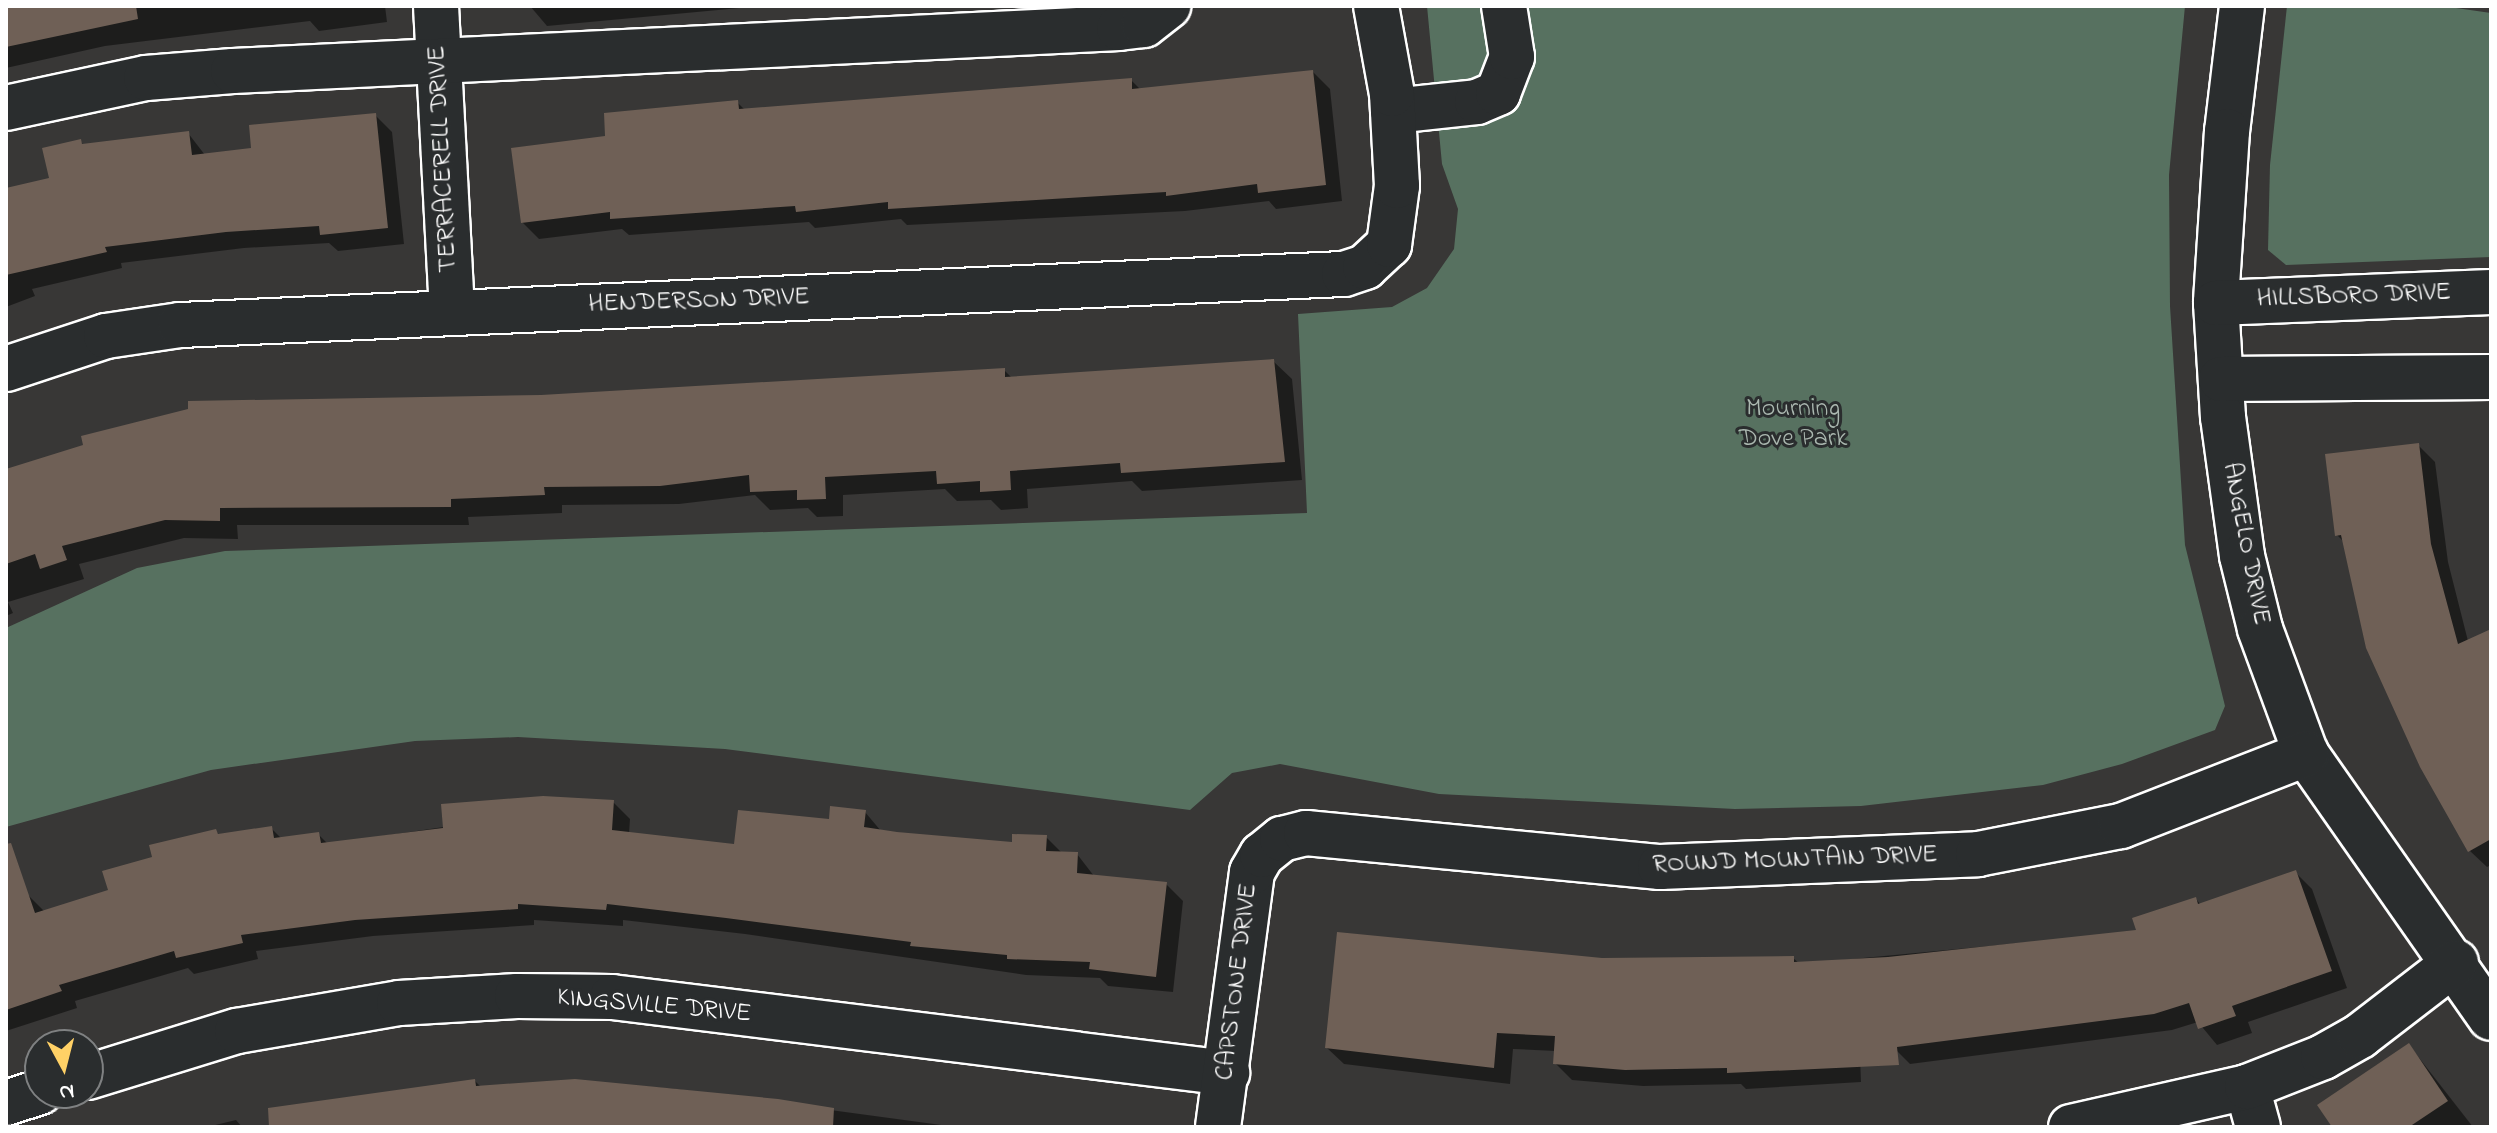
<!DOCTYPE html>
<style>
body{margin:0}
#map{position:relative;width:2497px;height:1133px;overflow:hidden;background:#383736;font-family:"Indie Flower",sans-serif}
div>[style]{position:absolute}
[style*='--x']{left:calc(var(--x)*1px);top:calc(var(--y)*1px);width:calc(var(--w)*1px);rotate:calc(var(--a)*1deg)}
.green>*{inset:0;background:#577160}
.shadow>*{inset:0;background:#0007}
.building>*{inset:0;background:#6f6056}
.roads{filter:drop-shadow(2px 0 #fff) drop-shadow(-2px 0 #fff) drop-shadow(0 2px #fff) drop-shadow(0 -2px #fff)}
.minor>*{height:44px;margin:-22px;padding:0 22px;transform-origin:22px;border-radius:22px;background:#2a2d2e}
span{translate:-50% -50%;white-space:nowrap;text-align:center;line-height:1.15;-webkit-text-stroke:6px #2a2d2e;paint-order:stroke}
.street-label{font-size:26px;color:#fff}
.park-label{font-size:26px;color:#abb8b0}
.frame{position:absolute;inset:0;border:8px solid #fff;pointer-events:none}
.north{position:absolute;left:24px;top:1029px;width:80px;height:80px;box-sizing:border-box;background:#2a2d2e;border:2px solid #7f8182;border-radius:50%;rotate:173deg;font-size:22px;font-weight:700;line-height:32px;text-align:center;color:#fff}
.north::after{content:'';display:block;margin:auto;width:28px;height:36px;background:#ffd166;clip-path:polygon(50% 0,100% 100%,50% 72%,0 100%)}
</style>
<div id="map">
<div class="green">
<div style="clip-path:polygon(1427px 6px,2185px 6px,2169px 175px,2170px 306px,2185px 545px,2225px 706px,2215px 730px,2122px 764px,2043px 785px,1861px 806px,1735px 809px,1439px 794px,1280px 764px,1232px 773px,1190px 810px,725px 749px,518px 737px,415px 741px,211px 770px,6px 827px,6px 628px,137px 568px,225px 551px,1307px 513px,1298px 314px,1392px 307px,1427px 288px,1454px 249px,1458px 209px,1442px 164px)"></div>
<div style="clip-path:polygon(2287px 6px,2442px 6px,2491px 13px,2491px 257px,2286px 265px,2268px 250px,2270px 165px)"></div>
</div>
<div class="shadow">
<div style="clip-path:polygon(6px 6px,385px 6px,387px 22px,319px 31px,310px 21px,105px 46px,6px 68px)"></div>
<div style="clip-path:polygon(530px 6px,761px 6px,547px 26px)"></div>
<div style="clip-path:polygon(1313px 72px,1330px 89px,1342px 201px,1276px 209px,1269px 201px,1185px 211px,907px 225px,901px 219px,815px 228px,809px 222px,629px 235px,622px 229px,539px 239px,522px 222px,607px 138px,737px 102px,746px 111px,1131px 80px,1141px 90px)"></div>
<div style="clip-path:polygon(375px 115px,392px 132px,404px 244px,338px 251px,329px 243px,244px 248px,121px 263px,122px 268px,32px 289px,35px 296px,6px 307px,6px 190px,51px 180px,80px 141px,84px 146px,188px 133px,205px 155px,253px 149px)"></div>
<div style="clip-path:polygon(1273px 361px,1292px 379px,1302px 480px,1142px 491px,1132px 481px,1027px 489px,1028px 508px,1001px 510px,991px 500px,957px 501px,945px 489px,843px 495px,843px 516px,817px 517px,808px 508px,770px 510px,755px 495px,679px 504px,562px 505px,562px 513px,468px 517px,469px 525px,237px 525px,238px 539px,184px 538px,79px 564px,84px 579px,8px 602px,13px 613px,6px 616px,6px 471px,541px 397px,1004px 370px,1012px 378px)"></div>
<div style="clip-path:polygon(2418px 445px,2435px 462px,2448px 562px,2468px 641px,2491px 641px,2491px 865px,2487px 867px,2470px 851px,2345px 543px,2337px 535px)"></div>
<div style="clip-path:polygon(613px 802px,630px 819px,629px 834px,736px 846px,865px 812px,881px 831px,1014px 844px,1046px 837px,1062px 853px,1077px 854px,1094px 876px,1166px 884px,1183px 901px,1173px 992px,1108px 986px,1100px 978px,1026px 975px,745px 934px,623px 920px,623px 926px,534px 920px,534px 925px,373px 936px,256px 951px,258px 959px,194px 974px,188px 968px,75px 1001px,77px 1008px,6px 1031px,6px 901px,27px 894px,45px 912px,111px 892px,154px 858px,216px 831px,220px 836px,272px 829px,282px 839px,318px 834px,328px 844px)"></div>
<div style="clip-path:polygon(2295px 872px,2312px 889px,2347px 988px,2248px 1022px,2252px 1033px,2217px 1045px,2198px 1022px,2172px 1030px,1910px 1064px,1893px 1047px,1859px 1029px,1861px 1082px,1746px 1089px,1741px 1084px,1643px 1086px,1572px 1080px,1555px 1063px,1556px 1051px,1513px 1049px,1510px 1084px,1344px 1064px,1327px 1048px,1602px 960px,1793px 958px,1800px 964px,2138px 932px,2196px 899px,2201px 905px)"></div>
<div style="clip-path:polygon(2409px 1045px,2473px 1127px,2335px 1127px)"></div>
<div style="clip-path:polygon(475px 1081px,481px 1087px,575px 1081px,676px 1089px,956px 1127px,305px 1127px)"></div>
<div style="clip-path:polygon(236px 1120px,242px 1127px,207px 1127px)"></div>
</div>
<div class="building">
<div style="clip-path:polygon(6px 6px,136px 6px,138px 19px,6px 47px)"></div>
<div style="clip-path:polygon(1313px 70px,1326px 185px,1258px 193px,1257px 184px,1166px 196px,1166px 192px,888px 209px,888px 202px,796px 212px,795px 206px,610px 219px,610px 212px,521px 223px,511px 148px,605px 136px,604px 113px,738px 100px,739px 109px,1132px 78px,1132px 89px)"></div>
<div style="clip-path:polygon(376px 113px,388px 228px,320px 235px,319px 226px,226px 232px,105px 247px,107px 252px,6px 275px,6px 188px,49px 178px,42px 148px,81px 139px,82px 144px,189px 131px,192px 155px,251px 148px,249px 125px)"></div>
<div style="clip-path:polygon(1274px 359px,1285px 462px,1121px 473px,1120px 463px,1010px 471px,1011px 490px,980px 492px,980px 481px,937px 484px,936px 471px,825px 477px,826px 499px,797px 500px,797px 490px,750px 492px,749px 475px,660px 486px,544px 487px,545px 495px,451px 499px,451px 507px,220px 508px,220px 521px,165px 520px,62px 546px,67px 560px,40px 569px,35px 554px,6px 564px,6px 469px,83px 445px,81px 436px,188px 409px,188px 401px,541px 395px,1005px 368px,1005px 377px)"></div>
<div style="clip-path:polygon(2419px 443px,2431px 544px,2458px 644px,2491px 629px,2491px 839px,2468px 852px,2420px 767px,2366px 648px,2341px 535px,2335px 536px,2325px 454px)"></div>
<div style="clip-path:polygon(543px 796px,614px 800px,612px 830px,734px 844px,738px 810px,829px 819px,830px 806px,866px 810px,864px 827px,897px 832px,1012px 842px,1012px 834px,1047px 835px,1046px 851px,1078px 852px,1077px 873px,1167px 882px,1156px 977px,1089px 969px,1090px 962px,1007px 959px,1007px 955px,910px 946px,911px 942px,726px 918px,607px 904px,606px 910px,518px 904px,518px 909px,355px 920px,241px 935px,243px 943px,176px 958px,174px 951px,59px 985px,62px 991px,6px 1010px,6px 844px,11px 843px,35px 913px,108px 890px,102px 871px,152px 857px,149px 845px,216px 829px,218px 834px,272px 826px,274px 838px,319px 832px,321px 843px,443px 828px,441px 804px)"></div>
<div style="clip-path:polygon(2296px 870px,2332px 971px,2232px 1006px,2236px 1016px,2198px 1029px,2189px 1003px,2154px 1014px,1897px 1047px,1899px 1065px,1727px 1073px,1727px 1068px,1625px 1070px,1553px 1064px,1555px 1036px,1497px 1033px,1494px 1068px,1325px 1048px,1337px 932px,1602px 958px,1794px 956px,1794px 962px,1888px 957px,2136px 930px,2132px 918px,2196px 897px,2198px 904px)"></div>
<div style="clip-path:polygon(2409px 1043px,2448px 1101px,2409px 1127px,2332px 1127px,2317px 1105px)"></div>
<div style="clip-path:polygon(475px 1079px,476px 1086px,575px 1079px,778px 1099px,834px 1108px,833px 1127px,269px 1127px,268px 1108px)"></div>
</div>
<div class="roads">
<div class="minor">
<div style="--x:436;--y:6;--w:307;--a:87"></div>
<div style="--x:2242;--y:6;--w:126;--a:96.8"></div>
<div style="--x:2227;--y:131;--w:172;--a:93.7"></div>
<div style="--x:2216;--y:303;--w:114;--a:86.5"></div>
<div style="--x:2223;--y:417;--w:140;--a:82.2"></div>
<div style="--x:2242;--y:556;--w:75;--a:76.1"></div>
<div style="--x:2260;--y:629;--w:133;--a:69.8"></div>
<div style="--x:2306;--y:754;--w:322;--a:55"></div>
<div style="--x:6;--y:108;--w:143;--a:-12.1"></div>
<div style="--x:146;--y:78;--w:87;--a:-4.6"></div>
<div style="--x:233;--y:71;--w:887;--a:-2.78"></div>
<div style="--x:1119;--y:28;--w:25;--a:-7"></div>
<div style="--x:1144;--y:25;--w:31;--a:-38"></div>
<div style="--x:1393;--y:111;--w:84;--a:-6.1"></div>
<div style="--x:1477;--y:102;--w:23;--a:-23"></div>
<div style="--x:1498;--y:93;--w:39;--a:-69"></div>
<div style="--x:1512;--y:57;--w:52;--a:-98.9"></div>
<div style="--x:2216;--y:303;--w:275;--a:-2.3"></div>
<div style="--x:6;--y:369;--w:105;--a:-18.3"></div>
<div style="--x:106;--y:336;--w:75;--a:-8.5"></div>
<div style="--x:180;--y:325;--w:1165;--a:-2.51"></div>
<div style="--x:1344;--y:274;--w:22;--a:-18"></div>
<div style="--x:1365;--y:267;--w:33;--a:-43"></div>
<div style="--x:1389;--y:245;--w:60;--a:-82.3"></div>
<div style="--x:1397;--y:186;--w:92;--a:-93.1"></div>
<div style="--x:1392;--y:94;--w:89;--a:-100.3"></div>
<div style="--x:2221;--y:379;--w:270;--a:-0.4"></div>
<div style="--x:88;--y:1077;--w:156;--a:-17.2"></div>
<div style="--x:237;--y:1031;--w:164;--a:-9.8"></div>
<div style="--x:399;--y:1003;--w:118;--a:-3.4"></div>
<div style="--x:517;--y:996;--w:95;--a:0.6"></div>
<div style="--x:612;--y:997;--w:620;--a:7.04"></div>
<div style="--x:2247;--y:1087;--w:41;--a:74.6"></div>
<div style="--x:6;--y:1103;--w:36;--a:-18"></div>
<div style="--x:1218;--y:1127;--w:257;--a:-82.4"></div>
<div style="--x:1252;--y:872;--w:20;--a:-60"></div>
<div style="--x:1262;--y:855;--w:26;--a:-39"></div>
<div style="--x:1282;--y:839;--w:25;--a:-14"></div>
<div style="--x:1306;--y:833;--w:356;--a:5.5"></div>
<div style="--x:1660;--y:867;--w:318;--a:-2.3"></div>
<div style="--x:1978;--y:854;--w:146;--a:-11.1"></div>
<div style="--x:2121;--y:826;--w:199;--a:-21.3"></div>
<div style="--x:2071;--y:1127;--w:180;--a:-12.8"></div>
<div style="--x:2247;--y:1087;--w:82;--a:-21.5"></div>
<div style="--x:2323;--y:1057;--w:43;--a:-29.6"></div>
<div style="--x:2360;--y:1036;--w:121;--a:-37.6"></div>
</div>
</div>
<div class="street-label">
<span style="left:444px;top:159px;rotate:-93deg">TERRACERELL DRIVE</span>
<span style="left:2354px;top:297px;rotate:-2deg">HILLSBORO DRIVE</span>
<span style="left:699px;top:302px;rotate:-2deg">HENDERSON DRIVE</span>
<span style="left:2245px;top:544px;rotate:79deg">ANGELO DRIVE</span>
<span style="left:1795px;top:861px;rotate:-2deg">ROUND MOUNTAIN DRIVE</span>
<span style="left:1238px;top:982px;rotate:-83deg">CAPSTONE DRIVE</span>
<span style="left:654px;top:1007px;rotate:5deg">KINGSVILLE DRIVE</span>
</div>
<div class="park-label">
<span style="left:1793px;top:425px">Mourning<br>Dove Park</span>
</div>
<div class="frame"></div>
<div class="north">N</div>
</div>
